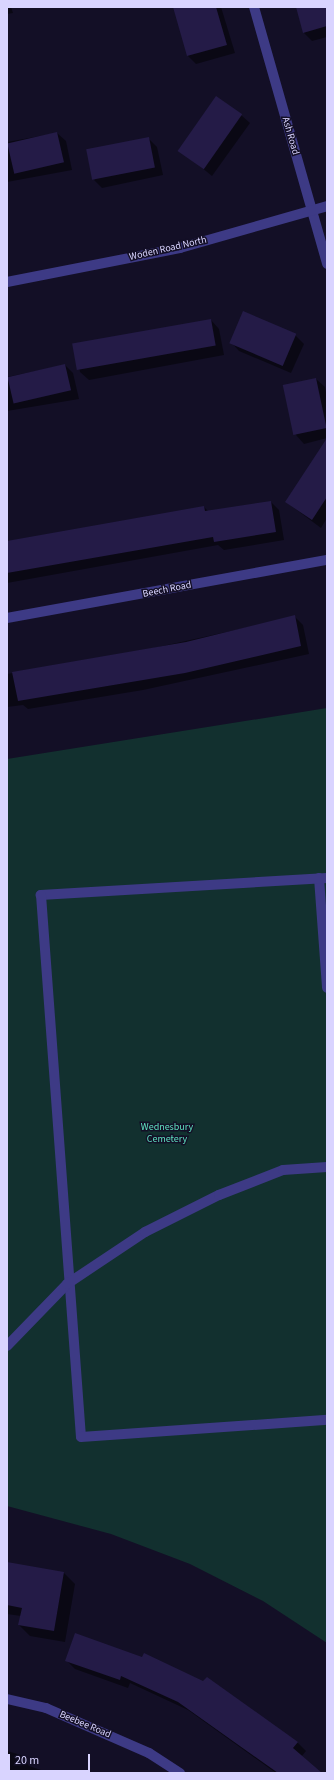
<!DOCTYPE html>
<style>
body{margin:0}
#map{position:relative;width:334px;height:1780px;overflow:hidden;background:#130f26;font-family:"Source Sans 3",sans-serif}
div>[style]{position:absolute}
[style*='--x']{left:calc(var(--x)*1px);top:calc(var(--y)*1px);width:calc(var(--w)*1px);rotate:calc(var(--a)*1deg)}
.green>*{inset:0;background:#12302f}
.shadow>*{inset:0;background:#0007}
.building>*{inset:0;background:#241b47;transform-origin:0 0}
.service>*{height:10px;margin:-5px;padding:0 5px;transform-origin:5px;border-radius:5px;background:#3d3a85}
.minor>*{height:10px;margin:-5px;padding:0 5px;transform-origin:5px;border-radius:5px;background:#3d3a85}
.tertiary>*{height:10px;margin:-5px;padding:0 5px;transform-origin:5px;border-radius:5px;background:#3d3a85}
span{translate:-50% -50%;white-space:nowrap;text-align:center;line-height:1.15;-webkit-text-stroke:3px #130f26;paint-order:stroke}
.street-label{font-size:10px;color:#d9d4ff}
.park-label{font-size:10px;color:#5fe0c0}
.frame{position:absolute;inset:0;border:8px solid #d9d4ff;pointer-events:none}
.scale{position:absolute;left:8px;top:1754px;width:82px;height:18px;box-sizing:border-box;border:2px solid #d9d4ff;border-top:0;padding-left:5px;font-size:12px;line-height:14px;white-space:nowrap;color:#d9d4ff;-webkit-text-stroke:3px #130f26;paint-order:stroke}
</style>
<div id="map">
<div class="green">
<div style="clip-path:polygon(327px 708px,327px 1643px,263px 1601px,190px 1564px,111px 1534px,7px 1506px,7px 759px)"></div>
</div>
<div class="shadow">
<div style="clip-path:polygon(7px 7px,11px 7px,13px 13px,7px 14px)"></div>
<div style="clip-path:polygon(175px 7px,221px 7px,235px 53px,196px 64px,188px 56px)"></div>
<div style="clip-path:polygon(297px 7px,327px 7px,327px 37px,312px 41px,304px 33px)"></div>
<div style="clip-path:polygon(241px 115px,250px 123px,212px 176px,179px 149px)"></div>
<div style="clip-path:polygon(57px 133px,66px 141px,72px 170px,7px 182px,7px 142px)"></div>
<div style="clip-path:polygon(148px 138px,157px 147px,163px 175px,102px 188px,94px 180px)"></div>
<div style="clip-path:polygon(211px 320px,219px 329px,224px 355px,89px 380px,80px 372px,75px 347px)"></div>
<div style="clip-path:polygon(295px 335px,304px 344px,291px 373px,239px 351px,231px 342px)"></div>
<div style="clip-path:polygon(65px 365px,73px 373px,79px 399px,7px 411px,7px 377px)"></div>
<div style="clip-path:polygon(316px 379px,325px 387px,327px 398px,327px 438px,304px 444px,296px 435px)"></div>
<div style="clip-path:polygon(327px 462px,327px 518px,321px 528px,286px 502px)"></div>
<div style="clip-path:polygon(271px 502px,279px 510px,284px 540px,224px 550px,218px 545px,7px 583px,7px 544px,204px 507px,209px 512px)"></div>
<div style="clip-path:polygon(295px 617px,303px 625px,309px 654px,143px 690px,28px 709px,23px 705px,7px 707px,7px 674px,122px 655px)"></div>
<div style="clip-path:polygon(7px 1563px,64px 1573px,75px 1584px,65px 1642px,30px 1636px,19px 1625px,21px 1616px,7px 1614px)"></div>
<div style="clip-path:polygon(66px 1660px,204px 1683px,207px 1678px,297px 1742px,306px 1751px,301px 1757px,320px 1773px,276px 1773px,188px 1710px,130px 1683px,128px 1688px,75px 1669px)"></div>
<div style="clip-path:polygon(7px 1751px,21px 1755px,29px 1766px,50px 1773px,7px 1773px)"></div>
</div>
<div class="building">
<div style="clip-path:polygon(173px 7px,216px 7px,227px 45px,187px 56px)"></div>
<div style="clip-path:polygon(296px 7px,327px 7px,327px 26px,303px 33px)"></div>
<div style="left:216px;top:96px;width:32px;height:67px;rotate:35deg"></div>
<div style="left:57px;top:132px;width:31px;height:51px;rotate:77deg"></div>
<div style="left:149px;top:137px;width:31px;height:64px;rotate:79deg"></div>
<div style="left:243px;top:311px;width:58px;height:35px;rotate:23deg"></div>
<div style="left:211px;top:319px;width:27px;height:141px;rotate:80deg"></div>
<div style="left:65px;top:364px;width:27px;height:59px;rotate:77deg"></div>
<div style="left:316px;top:378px;width:51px;height:34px;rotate:78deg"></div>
<div style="clip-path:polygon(327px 438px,327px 497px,312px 520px,285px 502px)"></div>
<div style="clip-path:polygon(271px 501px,276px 532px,214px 542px,213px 537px,7px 573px,7px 541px,204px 506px,205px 511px)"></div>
<div style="clip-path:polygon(295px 615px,301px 646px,185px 673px,18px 701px,12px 672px,186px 642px)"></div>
<div style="clip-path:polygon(7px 1562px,64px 1572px,54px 1631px,18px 1625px,22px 1608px,7px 1605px)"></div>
<div style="clip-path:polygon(75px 1633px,142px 1657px,144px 1653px,203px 1681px,207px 1677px,298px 1742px,293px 1748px,322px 1773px,278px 1773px,178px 1702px,121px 1676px,120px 1680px,65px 1661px)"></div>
</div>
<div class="service">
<div style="--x:319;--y:878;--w:110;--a:85.8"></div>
<div style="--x:327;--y:878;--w:287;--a:176.6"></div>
<div style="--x:41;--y:895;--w:543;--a:85.78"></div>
<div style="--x:81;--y:1437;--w:247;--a:-4"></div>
<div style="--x:7;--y:1346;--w:86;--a:-45.9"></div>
<div style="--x:67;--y:1284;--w:94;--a:-33.7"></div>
<div style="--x:145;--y:1232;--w:83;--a:-26.6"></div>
<div style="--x:219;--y:1195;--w:69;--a:-21.3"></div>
<div style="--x:283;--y:1170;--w:44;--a:-3.9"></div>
</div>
<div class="minor">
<div style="--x:254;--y:7;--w:267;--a:74.1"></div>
<div style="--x:7;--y:618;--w:325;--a:-10.3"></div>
<div style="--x:7;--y:1699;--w:40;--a:13"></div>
<div style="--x:46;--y:1708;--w:112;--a:23.6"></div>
<div style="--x:149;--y:1753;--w:37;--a:33"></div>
</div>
<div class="tertiary">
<div style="--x:7;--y:282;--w:176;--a:-11.1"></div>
<div style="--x:180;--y:248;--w:153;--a:-15.9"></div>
</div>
<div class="street-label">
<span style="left:290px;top:136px;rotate:74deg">Ash Road</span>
<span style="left:168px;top:249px;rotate:-13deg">Woden Road North</span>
<span style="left:167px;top:590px;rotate:-11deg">Beech Road</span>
<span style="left:85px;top:1725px;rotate:23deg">Beebee Road</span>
</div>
<div class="park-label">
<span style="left:167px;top:1133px">Wednesbury<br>Cemetery</span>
</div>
<div class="frame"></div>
<div class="scale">20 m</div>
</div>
